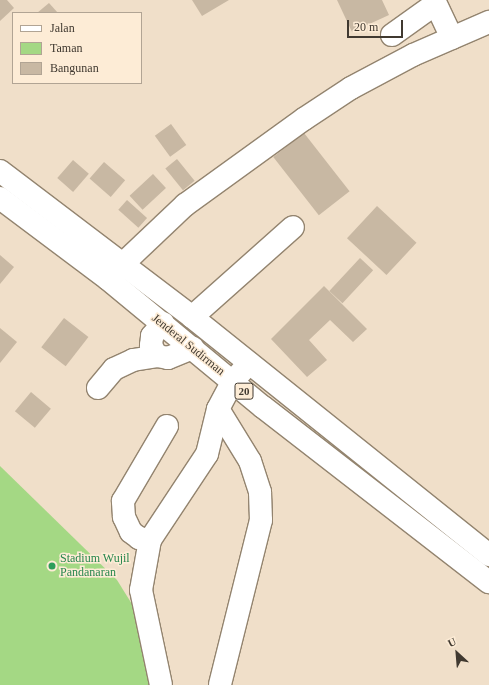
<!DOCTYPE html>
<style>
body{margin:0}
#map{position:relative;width:489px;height:685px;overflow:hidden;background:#f0dfc9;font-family:"Times New Roman",serif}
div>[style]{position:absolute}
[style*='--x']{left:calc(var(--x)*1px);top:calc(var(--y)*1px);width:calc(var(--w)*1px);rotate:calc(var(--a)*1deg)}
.green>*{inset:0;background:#a4d884}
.building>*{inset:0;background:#c8b8a3;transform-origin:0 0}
.roads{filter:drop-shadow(1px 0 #93846f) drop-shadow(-1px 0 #93846f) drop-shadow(0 1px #93846f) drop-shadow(0 -1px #93846f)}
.minor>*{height:22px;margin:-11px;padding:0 11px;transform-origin:11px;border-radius:11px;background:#fff}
.highway>*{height:22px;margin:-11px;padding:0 11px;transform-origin:11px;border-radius:11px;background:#fff}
.dots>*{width:11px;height:11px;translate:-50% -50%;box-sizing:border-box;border:2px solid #fdecd6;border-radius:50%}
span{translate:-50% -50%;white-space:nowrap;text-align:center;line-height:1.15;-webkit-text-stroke:3px #fdecd6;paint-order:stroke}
.shield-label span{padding:1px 3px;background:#fdecd6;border:1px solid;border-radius:3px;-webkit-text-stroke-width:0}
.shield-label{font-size:11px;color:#403930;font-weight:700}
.street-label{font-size:12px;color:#403930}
.leisure-label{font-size:12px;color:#27864d}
.left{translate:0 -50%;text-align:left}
.legend{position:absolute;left:12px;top:12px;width:130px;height:72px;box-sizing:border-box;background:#fdecd6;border:1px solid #b1a494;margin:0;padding:5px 7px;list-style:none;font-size:12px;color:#403930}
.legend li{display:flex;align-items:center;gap:8px;height:20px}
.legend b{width:20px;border:1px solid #b1a494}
.north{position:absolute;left:437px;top:633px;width:40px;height:40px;-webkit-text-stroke:3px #fdecd6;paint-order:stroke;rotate:334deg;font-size:11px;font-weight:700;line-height:16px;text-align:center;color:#403930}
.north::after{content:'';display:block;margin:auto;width:14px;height:18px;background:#403930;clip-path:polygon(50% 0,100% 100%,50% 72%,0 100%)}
.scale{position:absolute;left:347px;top:20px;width:56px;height:18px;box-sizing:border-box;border:2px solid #403930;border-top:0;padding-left:5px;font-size:12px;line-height:14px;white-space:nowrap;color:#403930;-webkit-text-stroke:3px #fdecd6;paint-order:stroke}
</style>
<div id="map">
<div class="green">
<div style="clip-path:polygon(0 466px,117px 580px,135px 609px,153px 685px,0 685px)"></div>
</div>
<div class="building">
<div style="clip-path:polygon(0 0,7px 0,14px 8px,0 21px)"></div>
<div style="clip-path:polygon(192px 0,229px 0,202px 16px)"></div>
<div style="clip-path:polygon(337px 0,382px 0,389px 15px,352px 32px)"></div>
<div style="clip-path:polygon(49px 3px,58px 13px,37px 13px)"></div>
<div style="left:171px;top:124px;width:26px;height:20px;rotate:54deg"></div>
<div style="left:304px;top:133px;width:74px;height:39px;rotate:52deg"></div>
<div style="left:177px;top:159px;width:28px;height:15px;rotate:51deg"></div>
<div style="left:73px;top:160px;width:21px;height:24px;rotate:41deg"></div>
<div style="left:104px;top:162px;width:28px;height:22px;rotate:41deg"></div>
<div style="left:153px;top:174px;width:19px;height:32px;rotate:47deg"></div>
<div style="left:127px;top:200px;width:27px;height:13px;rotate:42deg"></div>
<div style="left:377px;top:206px;width:54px;height:44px;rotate:43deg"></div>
<div style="clip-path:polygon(0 255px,14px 267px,0 284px)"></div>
<div style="left:360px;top:258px;width:18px;height:45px;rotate:43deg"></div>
<div style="clip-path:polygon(324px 286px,367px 329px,353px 342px,330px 320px,309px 340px,327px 360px,307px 377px,271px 339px)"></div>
<div style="left:64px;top:318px;width:31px;height:37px;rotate:38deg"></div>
<div style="clip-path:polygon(0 328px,17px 342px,0 363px)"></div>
<div style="left:31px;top:392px;width:26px;height:25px;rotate:40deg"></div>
</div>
<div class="roads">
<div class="minor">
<div style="--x:434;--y:0;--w:42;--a:64.7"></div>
<div style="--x:392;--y:35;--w:52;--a:-35.5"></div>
<div style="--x:109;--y:277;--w:105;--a:-43.5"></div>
<div style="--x:185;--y:205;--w:147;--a:-35.9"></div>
<div style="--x:304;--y:119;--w:56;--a:-33.4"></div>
<div style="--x:351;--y:88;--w:70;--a:-28"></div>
<div style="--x:413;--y:55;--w:83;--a:-23.5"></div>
<div style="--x:192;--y:317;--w:135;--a:-41.7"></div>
<div style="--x:157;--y:356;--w:12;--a:-121"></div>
<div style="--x:151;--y:346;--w:10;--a:-84"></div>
<div style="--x:152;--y:336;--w:17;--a:-50"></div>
<div style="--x:98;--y:388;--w:25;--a:-50"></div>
<div style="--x:114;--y:369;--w:21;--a:-25"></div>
<div style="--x:133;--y:360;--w:24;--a:-9"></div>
<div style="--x:157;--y:356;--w:11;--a:10"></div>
<div style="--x:168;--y:358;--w:27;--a:-22"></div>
<div style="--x:218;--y:409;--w:61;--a:58.4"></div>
<div style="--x:250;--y:461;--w:33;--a:72"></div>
<div style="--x:260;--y:492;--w:28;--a:88"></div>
<div style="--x:261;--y:520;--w:170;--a:104"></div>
<div style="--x:150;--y:540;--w:11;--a:-170"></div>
<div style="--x:139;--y:538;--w:10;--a:-143"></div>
<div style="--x:131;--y:532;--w:17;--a:-115"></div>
<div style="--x:124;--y:517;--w:16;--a:-94"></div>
<div style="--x:123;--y:501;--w:87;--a:-59.6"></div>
<div style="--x:161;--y:685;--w:97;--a:-101.9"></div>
<div style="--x:141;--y:590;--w:51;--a:-79.8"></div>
<div style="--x:150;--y:540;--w:103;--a:-56.5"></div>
<div style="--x:207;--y:454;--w:46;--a:-76.3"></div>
<div style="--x:218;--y:409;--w:32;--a:-62"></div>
<div style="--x:233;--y:381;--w:24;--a:-48"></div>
</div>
<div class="highway">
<div style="--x:0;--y:171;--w:241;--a:37.2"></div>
<div style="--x:192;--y:317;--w:381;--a:38.7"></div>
<div style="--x:0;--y:198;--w:135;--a:36.9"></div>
<div style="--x:108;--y:279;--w:201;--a:39.6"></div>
<div style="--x:263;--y:407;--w:286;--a:37.8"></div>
</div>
</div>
<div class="dots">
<div style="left:52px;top:566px;background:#2e9e5b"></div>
</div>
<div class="shield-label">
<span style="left:244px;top:391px">20</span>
</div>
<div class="street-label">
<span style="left:188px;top:345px;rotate:39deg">Jenderal Sudirman</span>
</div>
<div class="leisure-label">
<span class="left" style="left:60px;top:566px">Stadium Wujil<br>Pandanaran</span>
</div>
<ul class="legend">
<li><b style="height:5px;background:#fff"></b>Jalan</li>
<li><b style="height:11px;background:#a4d884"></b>Taman</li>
<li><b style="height:11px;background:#c8b8a3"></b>Bangunan</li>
</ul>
<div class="north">U</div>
<div class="scale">20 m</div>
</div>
